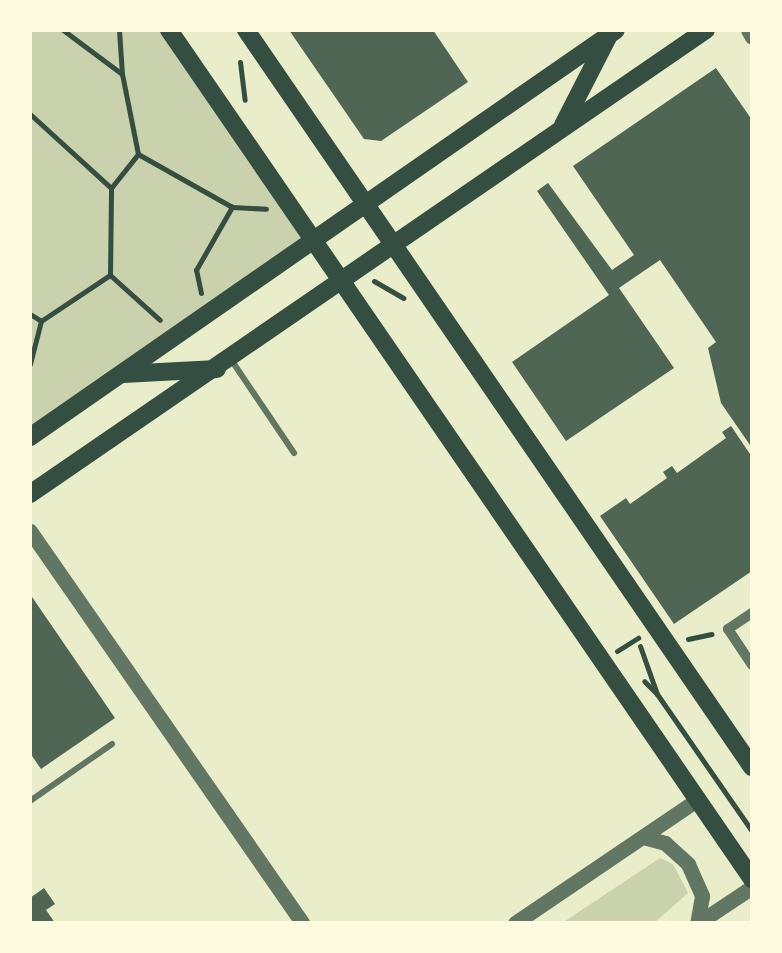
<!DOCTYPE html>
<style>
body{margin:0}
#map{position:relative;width:782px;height:953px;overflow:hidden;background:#e9edc9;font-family:"Nunito Sans",sans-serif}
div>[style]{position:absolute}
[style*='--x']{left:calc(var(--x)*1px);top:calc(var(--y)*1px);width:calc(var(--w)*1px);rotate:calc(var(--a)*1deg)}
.green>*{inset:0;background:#cad2ad}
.building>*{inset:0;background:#4f6655}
.path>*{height:5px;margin:-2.5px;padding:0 2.5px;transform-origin:2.5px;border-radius:2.5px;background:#344e41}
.service>*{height:6px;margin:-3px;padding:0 3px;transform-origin:3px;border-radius:3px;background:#617663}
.minor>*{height:10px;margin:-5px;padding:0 5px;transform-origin:5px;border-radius:5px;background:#617663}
.tertiary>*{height:15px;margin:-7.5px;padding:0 7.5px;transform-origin:7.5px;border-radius:7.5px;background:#617663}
.secondary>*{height:18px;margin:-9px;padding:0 9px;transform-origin:9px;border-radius:9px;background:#344e41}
span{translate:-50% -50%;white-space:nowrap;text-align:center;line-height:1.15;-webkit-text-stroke:10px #fefae0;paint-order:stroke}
.frame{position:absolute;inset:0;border:32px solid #fefae0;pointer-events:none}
</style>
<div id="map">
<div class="green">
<div style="clip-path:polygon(30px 30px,169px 30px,316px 243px,30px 437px)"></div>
<div style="clip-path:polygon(660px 858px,673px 864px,688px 893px,654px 923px,562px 923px)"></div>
</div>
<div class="building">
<div style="clip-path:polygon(289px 30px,433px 30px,468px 82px,381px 141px,364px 139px)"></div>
<div style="clip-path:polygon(716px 68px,752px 120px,752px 448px,721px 403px,708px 348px,716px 342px,660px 260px,619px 288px,674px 368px,566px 441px,512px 362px,609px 295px,537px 191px,548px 183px,612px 270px,634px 255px,573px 166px)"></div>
<div style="clip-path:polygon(731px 426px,752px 457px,752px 571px,674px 624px,600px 516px,626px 498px,630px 504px,667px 478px,663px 472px,672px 466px,677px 473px,726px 438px,722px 432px)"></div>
<div style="clip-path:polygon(30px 594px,115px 718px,41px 769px,30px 753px)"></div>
<div style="clip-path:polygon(44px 888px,55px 904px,46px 910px,55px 923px,30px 923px,30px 898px)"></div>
</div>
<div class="path">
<div style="--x:119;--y:30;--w:44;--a:86.1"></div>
<div style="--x:240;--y:62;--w:38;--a:83"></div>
<div style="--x:30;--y:114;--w:110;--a:42.4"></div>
<div style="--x:138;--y:154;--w:108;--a:29.4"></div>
<div style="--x:232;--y:207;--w:34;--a:3"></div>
<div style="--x:110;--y:275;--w:67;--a:42"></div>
<div style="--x:374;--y:281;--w:34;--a:30"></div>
<div style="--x:201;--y:293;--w:24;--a:-102"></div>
<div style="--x:196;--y:270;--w:73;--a:-60.3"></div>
<div style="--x:30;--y:314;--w:13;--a:32"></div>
<div style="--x:41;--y:321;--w:83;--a:-33.7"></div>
<div style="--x:110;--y:275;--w:87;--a:-89.3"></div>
<div style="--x:111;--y:188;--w:43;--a:-51.5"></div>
<div style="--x:138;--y:154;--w:82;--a:-101.3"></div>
<div style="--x:122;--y:74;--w:74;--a:-143.3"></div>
<div style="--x:30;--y:364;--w:44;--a:-75.7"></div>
<div style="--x:688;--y:639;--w:24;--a:-12"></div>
<div style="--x:640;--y:646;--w:51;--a:70.5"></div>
<div style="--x:657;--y:694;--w:18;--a:-135"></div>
<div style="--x:617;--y:651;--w:25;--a:-32"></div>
<div style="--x:657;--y:694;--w:167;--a:55.3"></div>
</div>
<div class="service">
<div style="--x:232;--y:361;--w:111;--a:56"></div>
<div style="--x:30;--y:801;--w:100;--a:-34.8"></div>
</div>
<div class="minor">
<div style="--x:752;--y:613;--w:29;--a:146"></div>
<div style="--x:728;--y:629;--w:43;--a:56.3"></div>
</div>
<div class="tertiary">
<div style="--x:748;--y:30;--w:8;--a:60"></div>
<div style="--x:30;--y:531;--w:477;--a:55.2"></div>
<div style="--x:643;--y:837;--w:23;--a:15"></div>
<div style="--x:665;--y:843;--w:31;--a:42"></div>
<div style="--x:688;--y:864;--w:35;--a:66"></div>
<div style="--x:702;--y:896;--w:27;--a:100"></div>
<div style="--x:515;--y:923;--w:221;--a:-34.1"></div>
<div style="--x:698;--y:923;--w:65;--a:-33.7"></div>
</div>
<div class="secondary">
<div style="--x:169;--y:30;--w:1030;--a:55.52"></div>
<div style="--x:246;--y:30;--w:894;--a:55.53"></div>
<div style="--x:563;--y:125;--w:99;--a:-62.9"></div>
<div style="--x:123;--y:374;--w:94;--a:-3"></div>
<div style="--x:30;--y:437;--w:713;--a:-34.78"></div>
<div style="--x:30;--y:494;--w:820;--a:-34.47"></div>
</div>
<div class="frame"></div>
</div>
